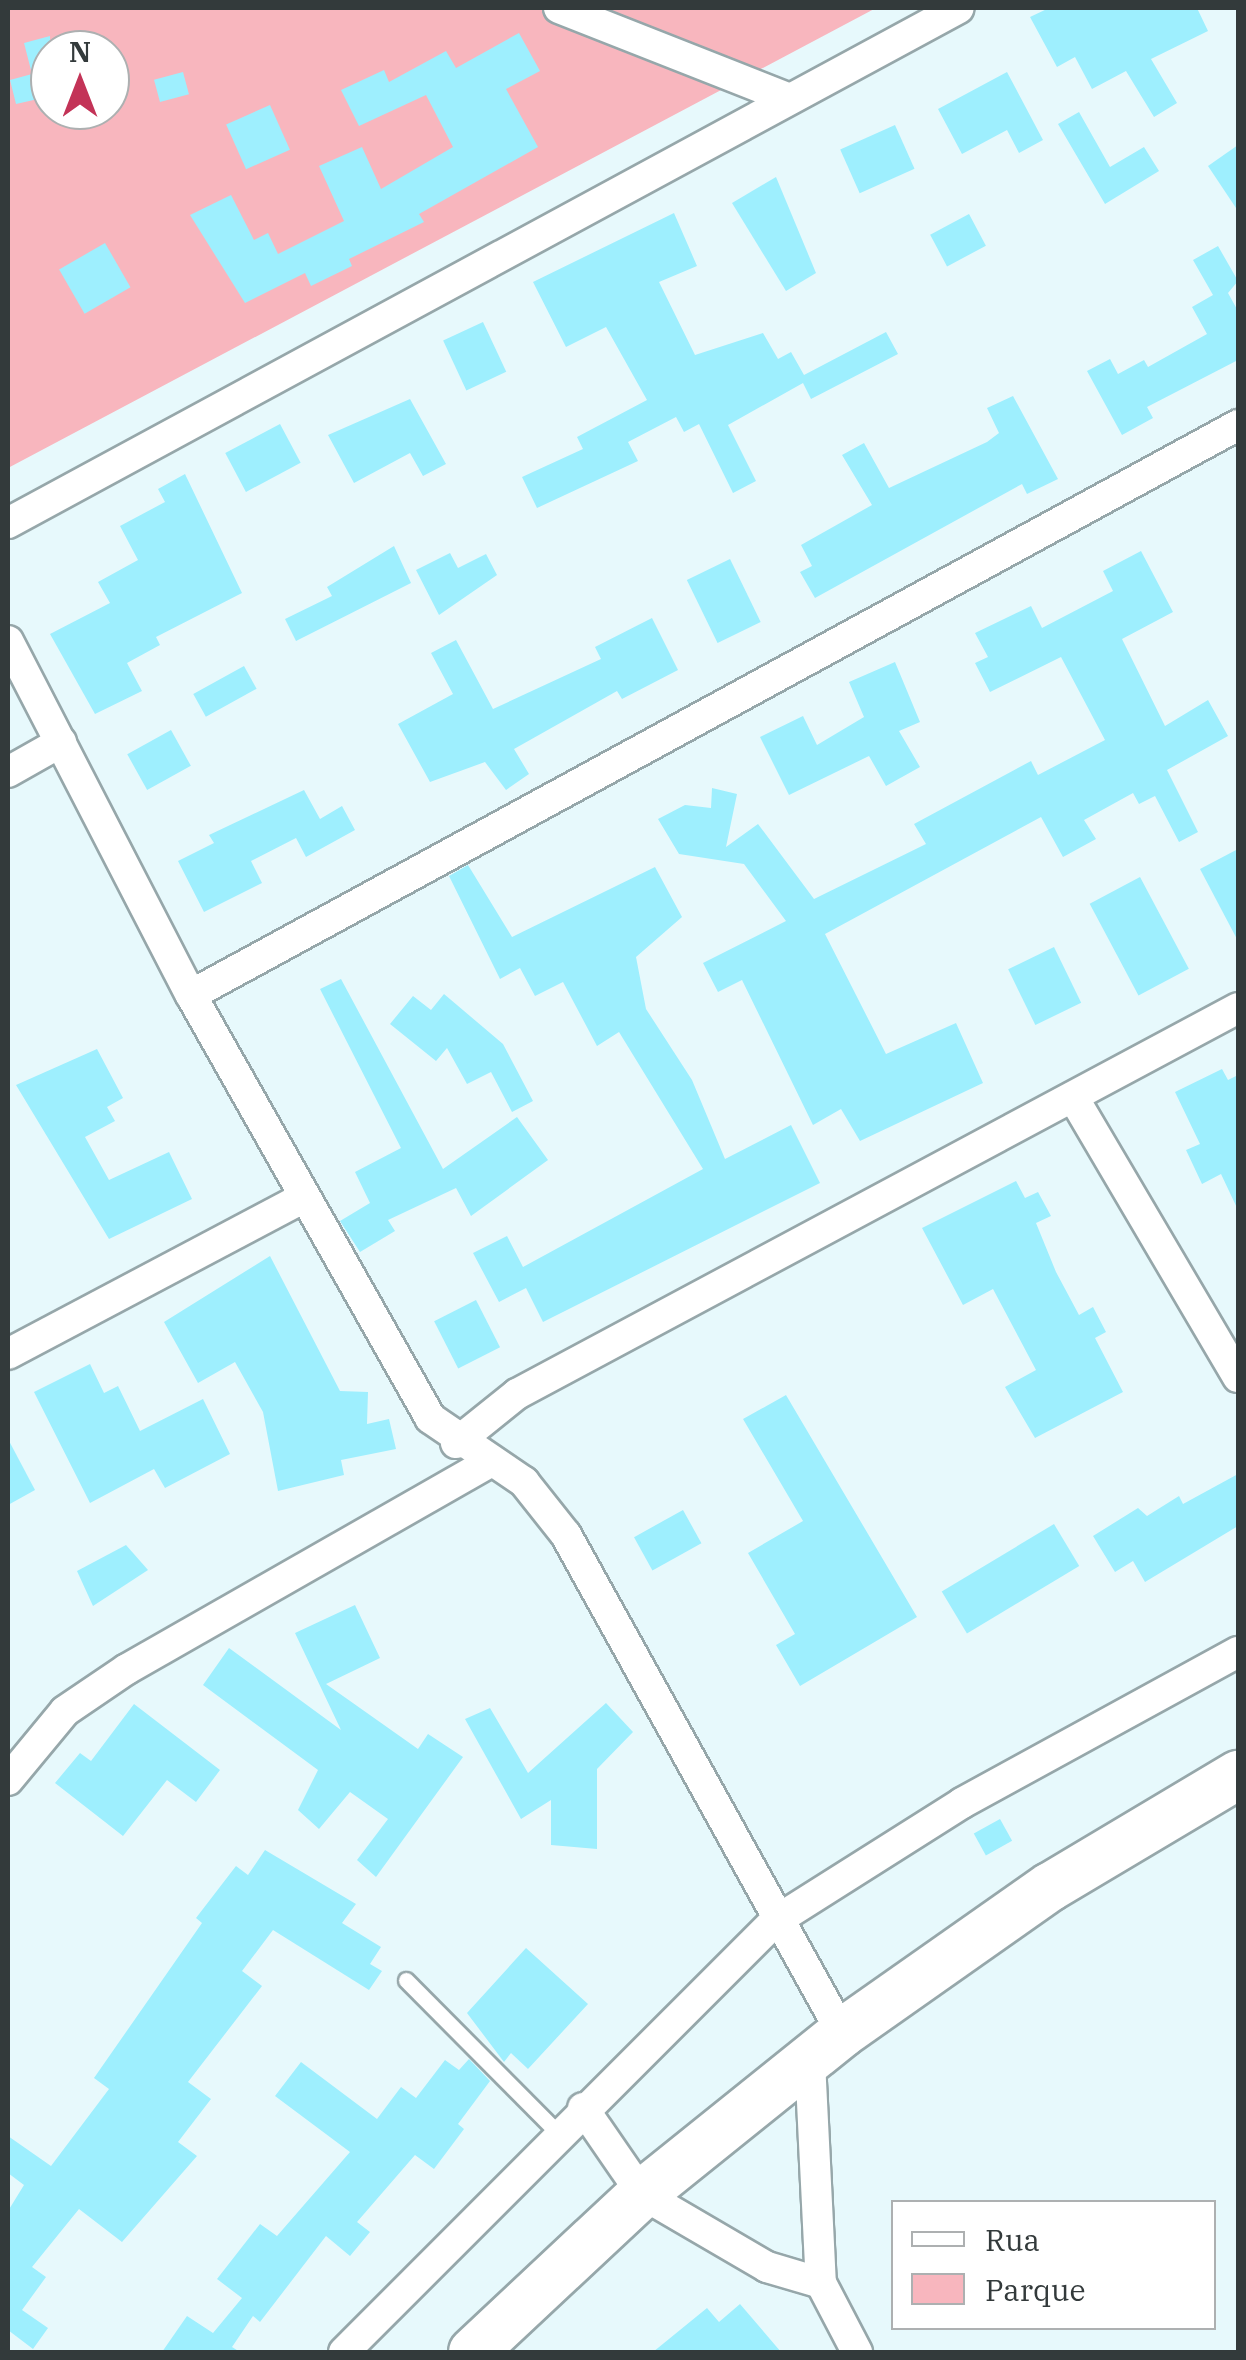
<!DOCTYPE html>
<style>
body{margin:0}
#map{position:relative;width:1246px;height:2360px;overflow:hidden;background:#e7f9fc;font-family:"IBM Plex Serif",serif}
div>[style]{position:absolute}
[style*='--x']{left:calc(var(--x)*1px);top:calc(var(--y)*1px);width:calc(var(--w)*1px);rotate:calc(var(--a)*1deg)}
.green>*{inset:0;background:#f8b6be}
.building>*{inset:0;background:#9eeffe;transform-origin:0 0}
.roads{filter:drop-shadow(2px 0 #96a7aa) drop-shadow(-2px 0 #96a7aa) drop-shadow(0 2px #96a7aa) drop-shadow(0 -2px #96a7aa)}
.lane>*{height:15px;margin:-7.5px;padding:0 7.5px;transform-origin:7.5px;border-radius:7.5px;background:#fff}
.street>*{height:30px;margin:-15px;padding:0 15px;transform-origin:15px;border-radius:15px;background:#fff}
.primary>*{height:48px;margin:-24px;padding:0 24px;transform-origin:24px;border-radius:24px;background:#fff}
span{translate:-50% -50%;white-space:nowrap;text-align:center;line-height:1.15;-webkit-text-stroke:8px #fff;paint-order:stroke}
.frame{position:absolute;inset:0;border:10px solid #333a3b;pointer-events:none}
.legend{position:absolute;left:891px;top:2200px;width:325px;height:130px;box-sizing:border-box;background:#fff;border:2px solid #adb0b1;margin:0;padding:12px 18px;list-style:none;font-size:30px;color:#333a3b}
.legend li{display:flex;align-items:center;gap:20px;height:50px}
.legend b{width:50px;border:2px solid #adb0b1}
.north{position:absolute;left:30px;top:30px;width:100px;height:100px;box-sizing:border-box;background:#fff;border:2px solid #adb0b1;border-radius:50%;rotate:0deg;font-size:28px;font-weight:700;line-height:40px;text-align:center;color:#333a3b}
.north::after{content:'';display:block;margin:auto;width:35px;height:45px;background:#c33357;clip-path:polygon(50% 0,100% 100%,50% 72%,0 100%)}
</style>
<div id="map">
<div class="green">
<div style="clip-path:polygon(evenodd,8px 8px,876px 8px,8px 468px,8px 8px,50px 50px,110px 50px,110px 110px,50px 110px,50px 50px)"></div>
</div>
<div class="building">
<div style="clip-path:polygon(1049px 8px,1197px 8px,1208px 31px,1151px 59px,1177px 103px,1154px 117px,1126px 71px,1092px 89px,1075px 57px,1057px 67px,1030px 17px)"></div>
<div style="clip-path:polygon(519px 33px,540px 71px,506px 89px,538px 147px,419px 214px,424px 222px,349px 259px,352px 266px,311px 286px,305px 273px,245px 303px,190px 215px,231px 195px,254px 240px,268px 233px,278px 254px,344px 221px,319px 166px,362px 147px,381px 189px,453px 147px,426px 95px,359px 126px,341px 90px,384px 70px,389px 82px,446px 51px,456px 68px)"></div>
<div style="clip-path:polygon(50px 36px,50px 111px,41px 112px,38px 99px,16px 104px,10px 80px,32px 74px,24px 43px)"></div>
<div style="left:183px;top:72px;width:23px;height:30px;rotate:75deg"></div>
<div style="clip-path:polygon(1007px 72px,1043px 140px,1019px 153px,1007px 130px,962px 154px,938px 109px)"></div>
<div style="left:270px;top:105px;width:49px;height:48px;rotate:66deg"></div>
<div style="clip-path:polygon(1079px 112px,1110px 167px,1144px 147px,1159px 171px,1105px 204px,1058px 124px)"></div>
<div style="left:895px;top:125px;width:48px;height:60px;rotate:66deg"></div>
<div style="clip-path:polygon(1238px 145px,1238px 211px,1208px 166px)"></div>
<div style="clip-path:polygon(776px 177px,816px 273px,786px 291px,732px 203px)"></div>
<div style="clip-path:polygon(674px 213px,697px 266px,659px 282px,695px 355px,763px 333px,778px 359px,791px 352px,804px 375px,886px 332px,898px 354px,811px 399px,803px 383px,728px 425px,756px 481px,733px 493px,699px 424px,684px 432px,676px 417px,628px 442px,638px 461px,537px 508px,522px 477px,583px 449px,577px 437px,647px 400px,606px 327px,566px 347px,533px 282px)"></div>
<div style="left:969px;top:214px;width:36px;height:44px;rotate:62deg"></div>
<div style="left:105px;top:243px;width:51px;height:53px;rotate:60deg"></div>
<div style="clip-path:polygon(1218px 246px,1238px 281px,1228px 293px,1238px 311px,1238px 360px,1147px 407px,1153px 418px,1122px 435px,1087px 371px,1110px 359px,1118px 374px,1144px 360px,1148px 367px,1207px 334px,1192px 307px,1213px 295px,1193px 260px)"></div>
<div style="left:483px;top:322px;width:55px;height:44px;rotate:65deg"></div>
<div style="clip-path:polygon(1013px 396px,1058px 479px,1027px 494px,1022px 484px,815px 598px,800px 572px,812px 566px,801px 545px,872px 505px,842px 455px,864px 443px,889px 488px,987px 442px,999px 433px,987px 408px)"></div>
<div style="clip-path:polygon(410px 399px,446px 464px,423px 476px,410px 453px,354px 483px,328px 435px)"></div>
<div style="left:280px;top:424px;width:44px;height:62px;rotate:62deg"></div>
<div style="clip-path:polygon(185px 474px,242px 593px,156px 637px,160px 645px,127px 663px,142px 691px,95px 714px,50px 634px,110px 603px,98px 582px,138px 560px,120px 526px,165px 502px,158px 489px)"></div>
<div style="clip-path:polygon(394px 546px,411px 583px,296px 641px,285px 619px,332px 596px,327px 587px)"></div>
<div style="clip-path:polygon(1141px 551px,1173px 612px,1122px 639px,1165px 726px,1208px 700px,1228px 736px,1167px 770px,1198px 832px,1179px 842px,1155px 796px,1139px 804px,1133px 793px,1084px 820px,1096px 839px,1063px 857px,1041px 817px,825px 934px,886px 1054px,956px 1023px,983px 1083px,860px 1141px,841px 1109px,813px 1125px,742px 980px,718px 992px,703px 963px,786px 921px,744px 864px,679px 854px,658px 819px,685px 805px,711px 808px,712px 788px,737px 794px,726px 847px,758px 824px,814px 899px,926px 844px,914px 824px,1031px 761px,1038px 775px,1105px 740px,1061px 657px,990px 692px,975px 663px,988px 657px,975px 633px,1031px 606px,1042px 628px,1113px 591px,1103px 571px)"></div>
<div style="clip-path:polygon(450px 553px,458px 568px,486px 554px,497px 575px,439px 615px,416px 570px)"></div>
<div style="left:730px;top:559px;width:70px;height:48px;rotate:64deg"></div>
<div style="clip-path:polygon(652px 618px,678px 670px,622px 699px,617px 691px,514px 749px,529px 774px,506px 790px,485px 762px,430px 782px,398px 724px,453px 694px,431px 653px,456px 640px,493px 709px,601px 659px,595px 647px)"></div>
<div style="clip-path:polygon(895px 662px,920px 722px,899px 731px,920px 767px,886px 786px,869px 756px,789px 795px,760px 737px,803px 716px,817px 745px,864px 717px,849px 682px)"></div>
<div style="left:244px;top:666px;width:26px;height:58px;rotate:61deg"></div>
<div style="left:171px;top:730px;width:41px;height:50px;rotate:61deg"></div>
<div style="clip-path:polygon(304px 790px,320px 819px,342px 806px,355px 830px,306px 857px,296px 838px,251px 861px,262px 883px,204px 912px,178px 861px,214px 843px,209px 835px)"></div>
<div style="clip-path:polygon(1238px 849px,1238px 941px,1200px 869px)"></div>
<div style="clip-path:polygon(468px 865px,512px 937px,655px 867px,682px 917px,636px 957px,646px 1009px,692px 1080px,725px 1159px,791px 1125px,820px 1183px,543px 1322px,526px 1288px,499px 1302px,473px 1253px,507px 1236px,523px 1267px,703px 1169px,619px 1032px,597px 1046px,563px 982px,535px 996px,520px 968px,500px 979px,449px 876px)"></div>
<div style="left:1140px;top:877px;width:104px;height:57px;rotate:62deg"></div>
<div style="left:1054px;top:947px;width:62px;height:51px;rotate:64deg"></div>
<div style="clip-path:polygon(341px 979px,443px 1169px,517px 1117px,548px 1160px,471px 1216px,456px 1188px,388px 1220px,395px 1231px,360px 1252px,340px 1221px,370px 1203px,355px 1172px,401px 1148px,320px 989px)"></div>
<div style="clip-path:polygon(444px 994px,503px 1044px,533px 1101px,512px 1112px,491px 1072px,467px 1084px,447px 1048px,436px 1061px,390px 1024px,413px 996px,431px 1010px)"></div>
<div style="clip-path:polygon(97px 1049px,123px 1098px,107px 1107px,115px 1121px,85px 1137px,109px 1180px,169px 1152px,192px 1199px,109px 1239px,16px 1085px)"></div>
<div style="clip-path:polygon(1222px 1069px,1228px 1080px,1238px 1075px,1238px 1210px,1221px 1174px,1202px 1184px,1186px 1150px,1200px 1144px,1175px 1092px)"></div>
<div style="clip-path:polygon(1016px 1181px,1025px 1198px,1038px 1192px,1051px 1216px,1036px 1223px,1056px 1272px,1079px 1315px,1093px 1307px,1106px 1332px,1095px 1338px,1123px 1392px,1035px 1438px,1005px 1387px,1036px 1370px,993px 1289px,963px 1305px,922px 1228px)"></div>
<div style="clip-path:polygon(270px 1256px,340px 1391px,368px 1392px,367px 1424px,389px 1419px,396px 1449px,341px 1460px,344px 1475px,278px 1491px,263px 1412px,235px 1362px,198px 1383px,164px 1322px)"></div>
<div style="left:476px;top:1300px;width:53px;height:47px;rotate:63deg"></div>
<div style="clip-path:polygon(90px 1364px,104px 1393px,118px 1386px,140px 1431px,203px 1399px,230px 1454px,165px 1488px,154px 1469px,90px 1503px,34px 1392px)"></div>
<div style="clip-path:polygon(786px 1395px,917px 1617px,800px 1686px,776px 1645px,795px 1634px,748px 1553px,803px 1521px,743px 1419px)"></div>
<div style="clip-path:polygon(8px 1439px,35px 1490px,8px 1505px)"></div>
<div style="clip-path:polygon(1238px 1474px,1238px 1526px,1145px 1582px,1133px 1561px,1115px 1572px,1093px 1536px,1138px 1508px,1147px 1516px,1179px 1496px,1183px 1504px)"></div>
<div style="left:683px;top:1510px;width:38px;height:56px;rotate:61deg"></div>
<div style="left:1054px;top:1524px;width:49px;height:131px;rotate:59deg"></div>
<div style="clip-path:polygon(126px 1545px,148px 1570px,93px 1606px,77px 1571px)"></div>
<div style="clip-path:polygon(355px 1605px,380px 1658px,326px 1684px,418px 1749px,428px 1734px,463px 1757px,376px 1877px,357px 1860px,388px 1819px,350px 1792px,319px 1829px,298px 1810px,318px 1770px,203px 1685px,229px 1648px,341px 1730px,295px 1633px)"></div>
<div style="clip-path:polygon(606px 1703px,633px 1732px,597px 1769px,597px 1849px,551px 1845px,551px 1800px,521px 1819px,465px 1719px,490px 1708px,528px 1773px)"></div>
<div style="clip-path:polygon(134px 1704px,220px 1770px,196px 1802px,167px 1780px,123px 1836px,55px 1783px,80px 1753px,91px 1761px)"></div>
<div style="left:1000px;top:1819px;width:25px;height:30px;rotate:61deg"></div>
<div style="clip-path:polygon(265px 1850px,356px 1904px,342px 1923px,381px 1947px,370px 1964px,382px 1971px,369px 1990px,273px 1930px,242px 1971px,262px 1986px,188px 2082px,211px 2099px,178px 2142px,197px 2156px,122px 2242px,79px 2209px,32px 2267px,46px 2277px,22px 2310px,48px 2328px,33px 2349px,8px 2330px,8px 2211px,24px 2185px,8px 2173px,8px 2136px,51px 2166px,109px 2089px,94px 2078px,202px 1923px,196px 1918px,236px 1866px,248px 1875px)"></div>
<div style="clip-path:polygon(526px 1948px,588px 2004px,528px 2069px,511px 2053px,504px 2062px,467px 2013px)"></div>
<div style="clip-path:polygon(469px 2059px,490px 2081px,458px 2124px,464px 2129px,434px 2169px,415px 2155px,357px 2222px,370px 2232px,350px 2256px,326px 2236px,260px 2322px,253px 2316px,232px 2347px,240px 2352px,162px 2352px,187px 2316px,213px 2333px,242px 2298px,217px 2279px,260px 2224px,277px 2236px,350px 2152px,275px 2096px,301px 2062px,377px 2119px,401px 2087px,416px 2098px,445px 2060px,459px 2070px)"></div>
<div style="clip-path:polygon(740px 2304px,781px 2352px,653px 2352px,707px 2308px,719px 2322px)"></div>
</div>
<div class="roads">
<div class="lane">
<div style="--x:406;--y:1980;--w:216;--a:45.2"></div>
</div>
<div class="street">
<div style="--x:559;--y:8;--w:248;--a:21.5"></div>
<div style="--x:8;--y:523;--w:1081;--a:-28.44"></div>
<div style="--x:8;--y:641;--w:399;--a:62.7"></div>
<div style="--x:191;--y:995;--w:486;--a:60.5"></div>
<div style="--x:430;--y:1418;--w:114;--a:34.2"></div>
<div style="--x:524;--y:1482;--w:68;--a:51.6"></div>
<div style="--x:566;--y:1535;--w:569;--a:61"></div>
<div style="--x:8;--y:772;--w:61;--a:-29.5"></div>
<div style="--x:191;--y:995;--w:1192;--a:-28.56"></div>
<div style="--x:1073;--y:1097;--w:325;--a:59.5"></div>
<div style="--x:8;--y:1354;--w:335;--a:-27.9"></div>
<div style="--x:456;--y:1443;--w:78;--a:-38.8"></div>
<div style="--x:517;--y:1394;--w:818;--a:-28.16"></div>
<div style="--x:8;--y:1780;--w:89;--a:-50.4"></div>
<div style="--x:65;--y:1711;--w:75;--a:-34.1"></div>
<div style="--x:127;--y:1669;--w:420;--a:-29.7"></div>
<div style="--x:810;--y:2061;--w:222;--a:87.2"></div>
<div style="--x:821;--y:2283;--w:78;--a:62.4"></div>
<div style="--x:583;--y:2108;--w:104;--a:55.5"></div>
<div style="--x:642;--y:2194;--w:145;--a:30.3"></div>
<div style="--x:767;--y:2267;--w:56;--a:16.5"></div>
<div style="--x:344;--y:2352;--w:608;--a:-45"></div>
<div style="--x:774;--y:1922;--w:222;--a:-32.3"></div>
<div style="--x:962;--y:1803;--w:315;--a:-28.7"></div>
</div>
<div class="primary">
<div style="--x:473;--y:2352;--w:231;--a:-43.1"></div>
<div style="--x:642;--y:2194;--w:257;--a:-38.8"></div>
<div style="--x:842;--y:2033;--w:254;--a:-35.1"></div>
<div style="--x:1050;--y:1887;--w:219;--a:-30.8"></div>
</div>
</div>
<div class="frame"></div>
<ul class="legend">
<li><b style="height:12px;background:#fff"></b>Rua</li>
<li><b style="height:28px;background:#f8b6be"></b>Parque</li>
</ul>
<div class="north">N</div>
</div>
